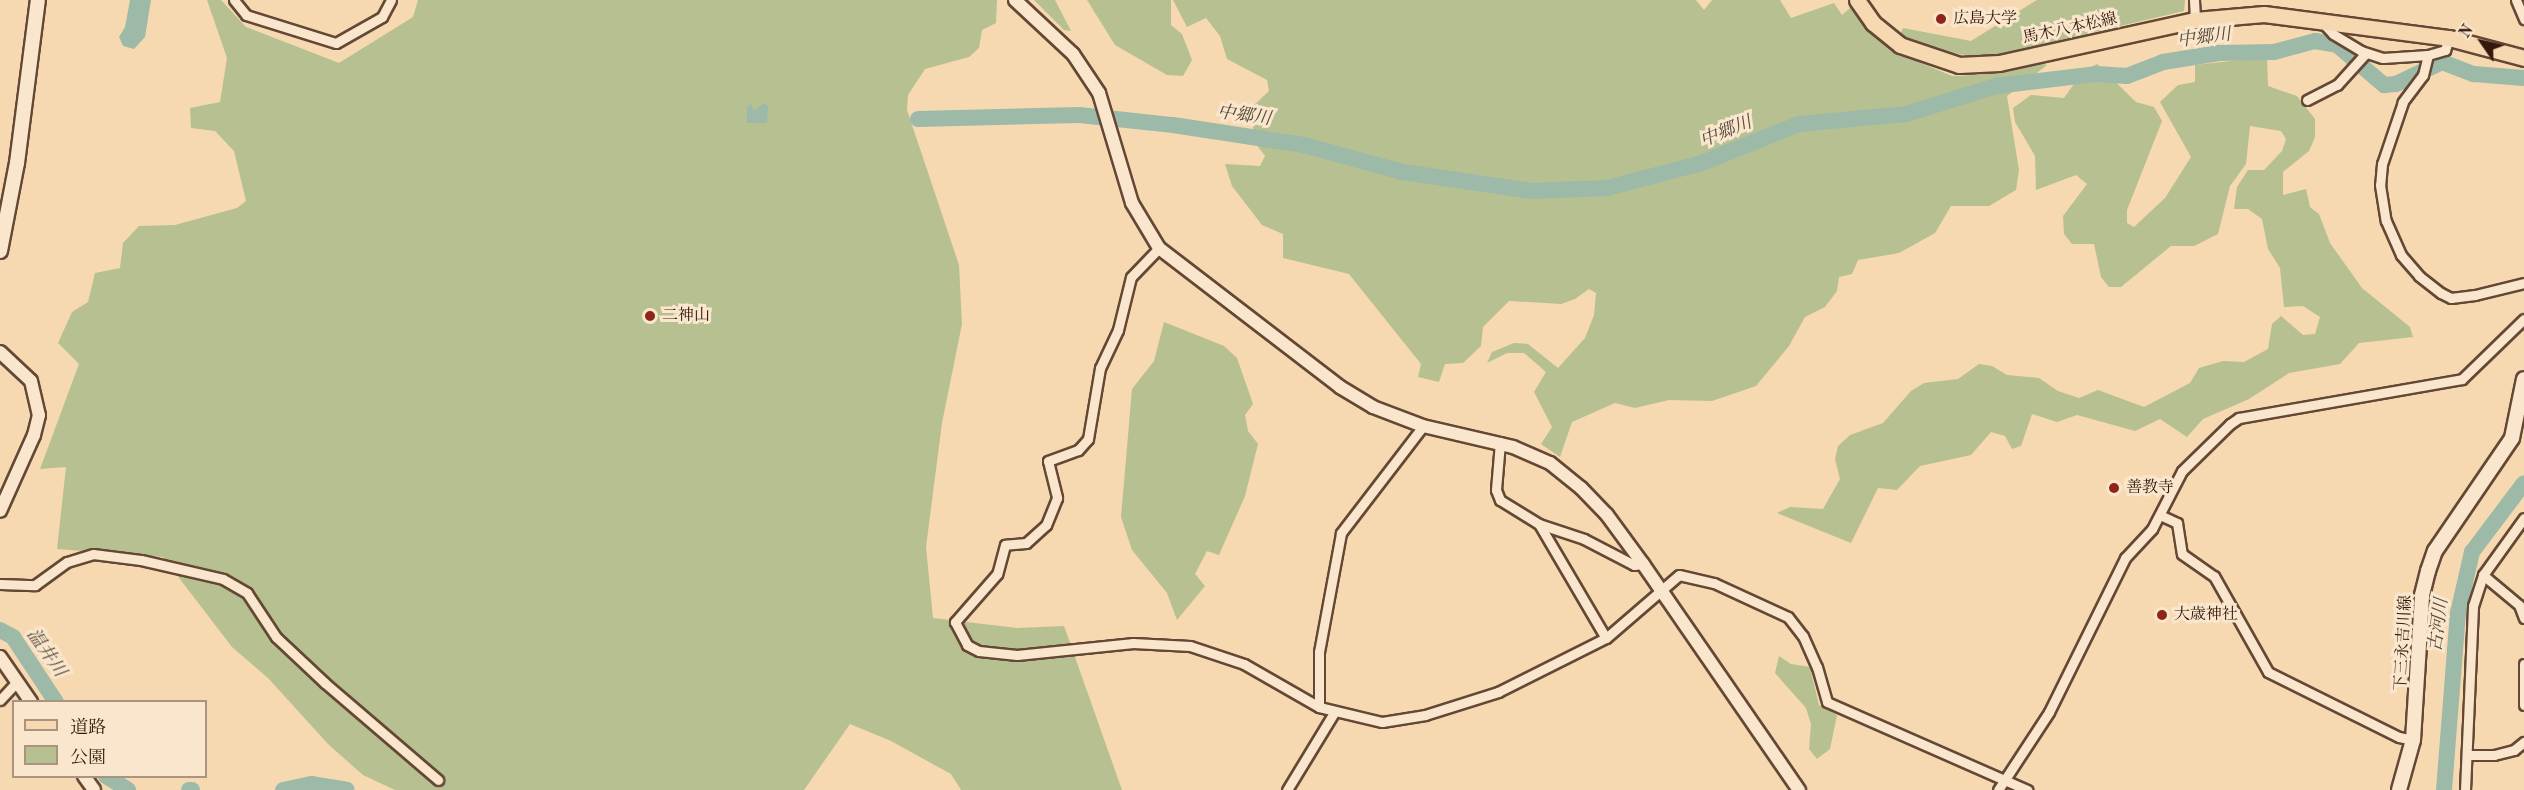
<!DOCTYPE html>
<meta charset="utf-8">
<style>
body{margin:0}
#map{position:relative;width:2524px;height:790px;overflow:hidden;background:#f6d9b0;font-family:"Old Standard TT","Noto Serif JP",serif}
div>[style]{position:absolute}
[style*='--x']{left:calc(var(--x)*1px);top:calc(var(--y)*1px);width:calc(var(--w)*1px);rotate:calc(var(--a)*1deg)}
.green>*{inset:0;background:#b6c090}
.water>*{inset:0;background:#9dbaa9}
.river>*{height:16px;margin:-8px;padding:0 8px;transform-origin:8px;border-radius:8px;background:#9dbaa9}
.roads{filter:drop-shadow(2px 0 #644835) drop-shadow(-2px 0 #644835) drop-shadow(0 2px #644835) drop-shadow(0 -2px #644835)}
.minor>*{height:9px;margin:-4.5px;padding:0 4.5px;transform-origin:4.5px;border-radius:4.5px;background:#f9e6cc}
.tertiary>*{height:12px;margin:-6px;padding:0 6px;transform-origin:6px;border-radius:6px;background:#f9e6cc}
.secondary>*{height:14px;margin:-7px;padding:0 7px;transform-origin:7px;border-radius:7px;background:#f9e6cc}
.primary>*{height:15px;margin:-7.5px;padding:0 7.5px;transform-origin:7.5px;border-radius:7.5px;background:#f6d9b0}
.dots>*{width:16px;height:16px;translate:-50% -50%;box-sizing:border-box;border:3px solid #f9e6cc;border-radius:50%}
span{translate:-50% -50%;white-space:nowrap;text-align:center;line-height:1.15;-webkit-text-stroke:6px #f9e6cc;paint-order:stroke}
.poi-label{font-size:16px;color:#34180c}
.left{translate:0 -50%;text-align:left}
.street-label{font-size:16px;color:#34180c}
.water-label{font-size:18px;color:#54493b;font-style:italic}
.legend{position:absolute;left:12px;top:700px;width:195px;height:78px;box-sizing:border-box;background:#f9e6cc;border:2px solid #aa947f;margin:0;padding:8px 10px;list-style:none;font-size:18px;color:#34180c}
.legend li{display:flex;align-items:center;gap:12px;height:30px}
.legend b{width:30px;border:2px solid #aa947f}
.north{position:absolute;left:2452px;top:12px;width:60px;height:60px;-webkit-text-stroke:4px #f9e6cc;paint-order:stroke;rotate:304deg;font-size:16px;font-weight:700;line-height:24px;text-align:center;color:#34180c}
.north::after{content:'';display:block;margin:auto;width:21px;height:27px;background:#34180c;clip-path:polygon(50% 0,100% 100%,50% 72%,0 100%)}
</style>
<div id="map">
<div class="green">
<div style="clip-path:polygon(207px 0,221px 0,246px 27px,339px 63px,413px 17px,418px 0,997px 0,996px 23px,982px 30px,979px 48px,969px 57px,925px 69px,908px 95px,907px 110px,959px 265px,962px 324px,942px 423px,926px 547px,933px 618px,1017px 628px,1064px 626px,1122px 790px,961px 790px,951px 774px,891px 741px,850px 724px,804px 790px,395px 790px,363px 775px,329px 745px,268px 678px,232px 647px,163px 557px,57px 549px,66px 467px,40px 469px,79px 364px,58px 343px,72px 312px,88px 302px,95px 273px,120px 268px,123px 243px,139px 226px,175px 225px,237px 208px,246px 201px,234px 151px,215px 131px,191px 128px,190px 108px,220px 102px,227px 58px)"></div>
<div style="clip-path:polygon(1034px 0,1055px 0,1071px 31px,1064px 30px)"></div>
<div style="clip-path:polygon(1087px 0,1171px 0,1171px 25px,1182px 34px,1192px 60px,1183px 76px,1167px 75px,1115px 45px)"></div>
<div style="clip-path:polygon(1173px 0,1696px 0,1704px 10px,1712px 0,1780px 0,1791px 18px,1834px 3px,1842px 15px,1850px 8px,1872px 34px,1900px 54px,1952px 76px,1976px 75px,2031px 61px,2047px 65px,2007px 96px,2019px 170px,2016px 190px,1989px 206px,1951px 206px,1935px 233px,1899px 253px,1858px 260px,1852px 274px,1839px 277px,1837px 291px,1825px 307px,1805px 317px,1789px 346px,1756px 386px,1712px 401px,1669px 400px,1635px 408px,1615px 403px,1572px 422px,1560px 457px,1541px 444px,1552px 427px,1534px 392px,1546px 372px,1524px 353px,1507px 353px,1487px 363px,1492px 352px,1514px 343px,1528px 344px,1558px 368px,1585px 338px,1594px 315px,1596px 293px,1589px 289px,1575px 299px,1561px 304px,1509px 301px,1483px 327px,1481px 346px,1463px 363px,1445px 364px,1439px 382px,1418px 377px,1421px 364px,1349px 274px,1283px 258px,1283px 234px,1262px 225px,1232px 186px,1225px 164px,1260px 166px,1265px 156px,1256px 144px,1250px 109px,1269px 91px,1267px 80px,1227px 59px,1220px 36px,1206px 18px,1187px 27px)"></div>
<div style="clip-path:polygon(2037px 0,2185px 0,2184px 11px,1997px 55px,1979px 57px,1932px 50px,1900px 35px,1903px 28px,1971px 41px)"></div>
<div style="clip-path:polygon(2267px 57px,2268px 86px,2297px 96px,2315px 119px,2315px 137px,2309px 151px,2283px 172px,2283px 195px,2306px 189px,2310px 207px,2319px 214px,2330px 243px,2362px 288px,2410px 327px,2413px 337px,2359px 343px,2340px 364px,2289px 373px,2249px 399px,2203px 419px,2187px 437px,2160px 419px,2135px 431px,2077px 415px,2057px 422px,2032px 414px,2021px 446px,2012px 449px,2005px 436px,1991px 432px,1971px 455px,1920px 466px,1897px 490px,1878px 488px,1851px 543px,1777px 513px,1790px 507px,1823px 509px,1840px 479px,1835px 459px,1838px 446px,1850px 435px,1883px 423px,1911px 391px,1924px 383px,1958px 379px,1979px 364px,1992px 366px,2007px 375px,2039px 378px,2058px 391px,2079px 398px,2098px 390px,2144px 407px,2190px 383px,2199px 368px,2223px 361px,2244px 362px,2268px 349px,2272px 324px,2281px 316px,2303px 335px,2315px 334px,2320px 317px,2303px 306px,2284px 307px,2280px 268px,2268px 249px,2262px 219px,2248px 209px,2234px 209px,2237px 187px,2248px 170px,2264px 170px,2282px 151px,2286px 139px,2281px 131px,2250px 126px,2246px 164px,2230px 186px,2218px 234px,2194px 246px,2171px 246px,2121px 287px,2109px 287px,2101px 277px,2094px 244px,2072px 244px,2064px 234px,2063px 216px,2087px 184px,2076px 175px,2036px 190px,2035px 156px,2015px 122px,2013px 108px,2031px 95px,2064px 98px,2083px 71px,2097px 64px,2136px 102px,2154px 107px,2162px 121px,2127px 210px,2127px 223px,2134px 227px,2165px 198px,2191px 157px,2160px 102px,2178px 85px,2195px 82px,2195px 65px)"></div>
<div style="clip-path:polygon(1164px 322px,1224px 346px,1237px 358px,1253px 404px,1245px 415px,1248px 431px,1258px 444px,1245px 496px,1219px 555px,1207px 551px,1195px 574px,1205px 586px,1177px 620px,1167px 593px,1132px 550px,1121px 517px,1132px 389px,1154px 361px)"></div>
<div style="clip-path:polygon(1779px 656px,1791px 664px,1810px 667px,1819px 705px,1837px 715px,1830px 749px,1817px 759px,1809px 749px,1811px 724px,1806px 708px,1775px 673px)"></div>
</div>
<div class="water">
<div style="clip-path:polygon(130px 0,151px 0,145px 37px,134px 49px,123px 46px,119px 37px,125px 27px)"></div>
<div style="clip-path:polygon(764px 103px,768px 106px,767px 123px,747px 123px,747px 107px,751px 104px,754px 111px)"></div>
</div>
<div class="river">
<div style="--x:918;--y:119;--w:161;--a:-1.4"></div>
<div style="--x:1079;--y:115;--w:95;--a:6.1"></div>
<div style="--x:1173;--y:125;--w:133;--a:8.7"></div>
<div style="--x:1304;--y:145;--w:102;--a:15.4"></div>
<div style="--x:1402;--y:172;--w:132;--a:8.3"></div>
<div style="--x:1533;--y:191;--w:74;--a:-2.3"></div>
<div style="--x:1607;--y:188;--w:98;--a:-14.7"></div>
<div style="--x:1702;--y:163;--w:105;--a:-21.9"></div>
<div style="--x:1799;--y:124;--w:107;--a:-5.3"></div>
<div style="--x:1906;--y:114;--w:94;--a:-17.3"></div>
<div style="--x:1996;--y:86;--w:102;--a:-6.8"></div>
<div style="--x:2097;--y:74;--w:30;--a:4"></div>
<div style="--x:2127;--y:76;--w:39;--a:-21"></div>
<div style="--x:2163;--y:62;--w:57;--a:-9.1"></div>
<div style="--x:2219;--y:53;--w:55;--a:-1"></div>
<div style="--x:2274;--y:52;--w:42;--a:-15"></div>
<div style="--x:2315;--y:41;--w:22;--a:10"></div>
<div style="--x:2337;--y:45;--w:62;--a:40.4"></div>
<div style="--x:2384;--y:85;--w:12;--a:-5"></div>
<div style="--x:2396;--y:84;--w:51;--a:-25.6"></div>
<div style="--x:2442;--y:62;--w:34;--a:21"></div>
<div style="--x:2474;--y:74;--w:50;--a:4.6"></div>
<div style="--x:0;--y:630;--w:15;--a:28"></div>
<div style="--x:13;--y:637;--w:78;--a:56.5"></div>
<div style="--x:106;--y:776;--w:26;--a:32"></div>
<div style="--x:189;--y:790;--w:3;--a:0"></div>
<div style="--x:283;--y:790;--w:29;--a:-12"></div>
<div style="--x:311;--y:784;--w:36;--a:9"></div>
<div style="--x:2444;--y:790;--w:178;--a:-85.5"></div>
<div style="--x:2458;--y:613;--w:63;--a:-77.1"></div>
<div style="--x:2472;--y:552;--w:86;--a:-53"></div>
</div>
<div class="roads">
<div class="minor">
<div style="--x:234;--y:0;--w:19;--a:51"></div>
<div style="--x:246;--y:15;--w:94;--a:17.3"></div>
<div style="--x:336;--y:43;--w:53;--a:-29.5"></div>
<div style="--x:382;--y:17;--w:19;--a:-62"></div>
<div style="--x:2194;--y:0;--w:20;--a:87"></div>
<div style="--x:2516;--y:0;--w:21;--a:67"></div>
<div style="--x:2322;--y:22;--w:16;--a:47"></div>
<div style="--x:2333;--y:34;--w:33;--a:31"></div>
<div style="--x:2361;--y:51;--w:23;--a:18"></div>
<div style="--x:2383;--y:58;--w:45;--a:-3.8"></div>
<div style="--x:2428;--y:55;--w:18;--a:-16"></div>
<div style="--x:2445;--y:50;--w:13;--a:-72"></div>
<div style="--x:2428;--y:55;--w:21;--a:104"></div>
<div style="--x:2423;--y:75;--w:34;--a:127"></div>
<div style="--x:2403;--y:102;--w:65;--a:108.7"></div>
<div style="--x:2382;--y:164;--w:21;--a:95"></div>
<div style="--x:2380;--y:185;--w:36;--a:81"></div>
<div style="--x:2386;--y:221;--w:37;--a:66"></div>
<div style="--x:2401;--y:255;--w:28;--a:49"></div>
<div style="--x:2419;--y:276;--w:28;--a:38"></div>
<div style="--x:2441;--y:293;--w:11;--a:27"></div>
<div style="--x:2451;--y:298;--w:24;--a:-7"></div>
<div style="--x:2475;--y:295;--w:50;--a:-13.8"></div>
<div style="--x:2307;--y:100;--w:34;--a:-27"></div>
<div style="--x:2337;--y:85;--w:43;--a:-47.8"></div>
<div style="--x:1159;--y:248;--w:40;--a:134"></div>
<div style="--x:1131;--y:277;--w:55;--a:103.8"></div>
<div style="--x:1118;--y:330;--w:42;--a:115.3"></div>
<div style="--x:1100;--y:368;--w:72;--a:99.6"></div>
<div style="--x:1088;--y:439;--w:15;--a:132"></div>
<div style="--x:1078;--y:450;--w:32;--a:160"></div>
<div style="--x:1048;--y:461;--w:38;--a:76"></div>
<div style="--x:1057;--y:498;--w:29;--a:112"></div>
<div style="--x:1046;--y:525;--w:27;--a:138"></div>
<div style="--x:1026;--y:543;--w:21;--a:175"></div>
<div style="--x:1005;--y:545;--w:30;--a:105"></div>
<div style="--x:997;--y:574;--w:64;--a:131.2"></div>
<div style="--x:955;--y:622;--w:26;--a:62"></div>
<div style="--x:967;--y:645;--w:13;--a:27"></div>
<div style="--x:979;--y:651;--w:38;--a:6"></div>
<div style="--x:1017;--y:655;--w:117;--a:-5.9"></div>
<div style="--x:1133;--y:643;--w:57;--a:3"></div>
<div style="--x:1190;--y:646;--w:57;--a:18.4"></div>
<div style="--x:1244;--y:664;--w:86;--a:29.8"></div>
<div style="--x:1319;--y:707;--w:65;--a:13.4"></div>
<div style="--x:1382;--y:722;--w:44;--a:-9.2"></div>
<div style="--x:1425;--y:715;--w:77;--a:-17.5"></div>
<div style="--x:1498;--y:692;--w:121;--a:-26.6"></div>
<div style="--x:1606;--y:638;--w:96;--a:-40.8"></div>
<div style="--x:1679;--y:575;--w:36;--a:13"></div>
<div style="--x:1714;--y:583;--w:81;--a:24.7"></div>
<div style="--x:1788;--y:617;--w:24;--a:52"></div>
<div style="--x:1803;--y:636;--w:34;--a:66"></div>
<div style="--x:1817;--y:667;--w:36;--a:74"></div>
<div style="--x:1827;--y:702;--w:219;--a:23.7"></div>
<div style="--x:1500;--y:442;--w:48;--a:94.8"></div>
<div style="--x:1496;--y:490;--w:11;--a:68"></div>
<div style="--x:1500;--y:500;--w:46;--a:31.6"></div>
<div style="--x:1539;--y:524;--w:132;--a:59.6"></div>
<div style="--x:2160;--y:515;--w:19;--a:25"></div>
<div style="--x:2177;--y:523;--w:31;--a:81"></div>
<div style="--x:2182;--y:554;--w:39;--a:35"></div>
<div style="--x:2214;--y:576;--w:110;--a:60.6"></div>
<div style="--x:2268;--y:672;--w:146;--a:26.4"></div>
<div style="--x:2399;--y:737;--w:14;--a:12"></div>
<div style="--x:1539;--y:524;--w:47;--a:18.4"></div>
<div style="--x:1584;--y:539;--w:56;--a:27.5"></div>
<div style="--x:1634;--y:565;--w:9;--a:-6"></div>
<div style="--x:2483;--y:575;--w:47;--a:39.8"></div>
<div style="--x:2519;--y:605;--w:14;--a:69"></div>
<div style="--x:0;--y:584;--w:35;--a:2"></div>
<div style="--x:35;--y:585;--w:39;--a:-36"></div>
<div style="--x:67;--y:562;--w:27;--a:-17"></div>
<div style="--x:93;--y:554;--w:48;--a:7.1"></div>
<div style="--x:141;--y:560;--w:84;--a:13"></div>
<div style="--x:223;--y:579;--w:28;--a:30"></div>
<div style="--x:247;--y:593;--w:53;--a:56.6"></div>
<div style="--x:276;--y:637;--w:67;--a:43.2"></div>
<div style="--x:325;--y:683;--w:149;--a:40.6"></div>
<div style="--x:2524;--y:664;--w:41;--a:90"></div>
<div style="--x:0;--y:700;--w:25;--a:-47"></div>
<div style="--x:1319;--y:707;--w:55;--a:-90"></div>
<div style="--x:1319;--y:652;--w:121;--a:-79.5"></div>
<div style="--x:1341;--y:533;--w:135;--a:-52.5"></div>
<div style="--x:2467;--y:755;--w:27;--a:0"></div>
<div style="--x:2494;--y:755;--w:21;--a:-14"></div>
<div style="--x:2514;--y:750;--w:13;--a:-39"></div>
<div style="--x:1287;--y:790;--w:92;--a:-58.7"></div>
<div style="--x:1998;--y:790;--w:93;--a:-56.8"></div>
<div style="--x:2049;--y:712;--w:172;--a:-63.7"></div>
<div style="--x:2125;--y:558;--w:40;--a:-47"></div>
<div style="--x:2152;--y:529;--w:65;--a:-62.7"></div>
<div style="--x:2182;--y:471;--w:67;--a:-44.4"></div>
<div style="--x:2230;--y:424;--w:11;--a:-34"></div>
<div style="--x:2239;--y:418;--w:226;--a:-9.9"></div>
<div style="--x:2462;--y:379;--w:86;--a:-44.1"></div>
<div style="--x:2465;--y:790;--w:184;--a:-87.5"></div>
<div style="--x:2473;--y:606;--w:33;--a:-72"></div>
<div style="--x:2483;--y:575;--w:70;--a:-54.3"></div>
</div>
<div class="tertiary">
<div style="--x:1015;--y:0;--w:79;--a:43"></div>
<div style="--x:1073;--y:54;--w:47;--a:56.3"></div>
<div style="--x:1099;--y:93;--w:115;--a:73.3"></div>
<div style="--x:1132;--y:203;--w:52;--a:59"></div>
<div style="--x:1159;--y:248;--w:228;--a:37.5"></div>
<div style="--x:1340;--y:387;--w:39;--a:31"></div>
<div style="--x:1373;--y:407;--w:53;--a:20.8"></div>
<div style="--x:1423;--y:426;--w:92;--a:13.1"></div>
<div style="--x:1513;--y:447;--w:40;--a:23.4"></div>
<div style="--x:1550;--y:463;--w:40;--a:39"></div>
<div style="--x:1581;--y:488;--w:37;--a:46"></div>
<div style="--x:1607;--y:515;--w:61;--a:53.7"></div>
<div style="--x:1643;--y:564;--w:275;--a:55.4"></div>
<div style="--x:0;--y:352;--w:42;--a:43.1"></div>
<div style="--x:31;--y:381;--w:35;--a:77"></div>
<div style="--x:39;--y:415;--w:21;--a:104"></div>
<div style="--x:34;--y:435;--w:83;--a:114.1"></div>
<div style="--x:0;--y:657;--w:55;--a:55.4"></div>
<div style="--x:84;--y:776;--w:17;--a:54"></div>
</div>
<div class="secondary">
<div style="--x:0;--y:251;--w:90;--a:-79.1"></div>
<div style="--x:17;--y:163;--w:164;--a:-82.7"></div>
<div style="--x:2399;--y:790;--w:52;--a:-74.4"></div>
<div style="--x:2413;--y:740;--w:145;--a:-86.4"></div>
<div style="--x:2422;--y:595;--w:25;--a:-76"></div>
<div style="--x:2428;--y:571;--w:21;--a:-71"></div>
<div style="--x:2435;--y:551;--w:137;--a:-55.7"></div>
<div style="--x:2512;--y:438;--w:60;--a:-78.5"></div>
</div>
<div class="primary">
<div style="--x:1857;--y:0;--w:28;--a:55"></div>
<div style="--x:1873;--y:23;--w:35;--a:39"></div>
<div style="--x:1900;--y:45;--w:62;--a:18.7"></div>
<div style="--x:1959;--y:65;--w:40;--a:-2.9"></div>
<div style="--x:1999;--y:63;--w:201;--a:-12.4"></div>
<div style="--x:2195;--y:20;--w:69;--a:-5"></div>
<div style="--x:2264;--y:14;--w:187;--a:7.4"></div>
<div style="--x:2449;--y:38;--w:78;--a:14.9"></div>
</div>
</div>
<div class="dots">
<div style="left:1941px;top:19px;background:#8f2418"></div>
<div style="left:650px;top:316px;background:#8f2418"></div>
<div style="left:2114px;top:488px;background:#8f2418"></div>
<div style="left:2162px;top:615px;background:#8f2418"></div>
</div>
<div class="poi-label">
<span class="left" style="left:1953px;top:19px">広島大学</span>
<span class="left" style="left:662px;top:316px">二神山</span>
<span class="left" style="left:2126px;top:488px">善教寺</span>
<span class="left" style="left:2174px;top:615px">大歳神社</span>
</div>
<div class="street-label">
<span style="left:2070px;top:29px;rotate:-12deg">馬木八本松線</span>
<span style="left:2404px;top:643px;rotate:-87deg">下三永吉川線</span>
</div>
<div class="water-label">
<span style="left:2204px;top:38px;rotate:-7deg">中郷川</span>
<span style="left:1244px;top:116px;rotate:8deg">中郷川</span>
<span style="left:1726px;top:132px;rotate:-22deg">中郷川</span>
<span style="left:2439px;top:625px;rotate:-83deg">古河川</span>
<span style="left:46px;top:653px;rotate:55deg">温井川</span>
</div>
<ul class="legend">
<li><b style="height:8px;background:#f6d9b0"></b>道路</li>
<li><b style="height:16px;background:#b6c090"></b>公園</li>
</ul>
<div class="north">N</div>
</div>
